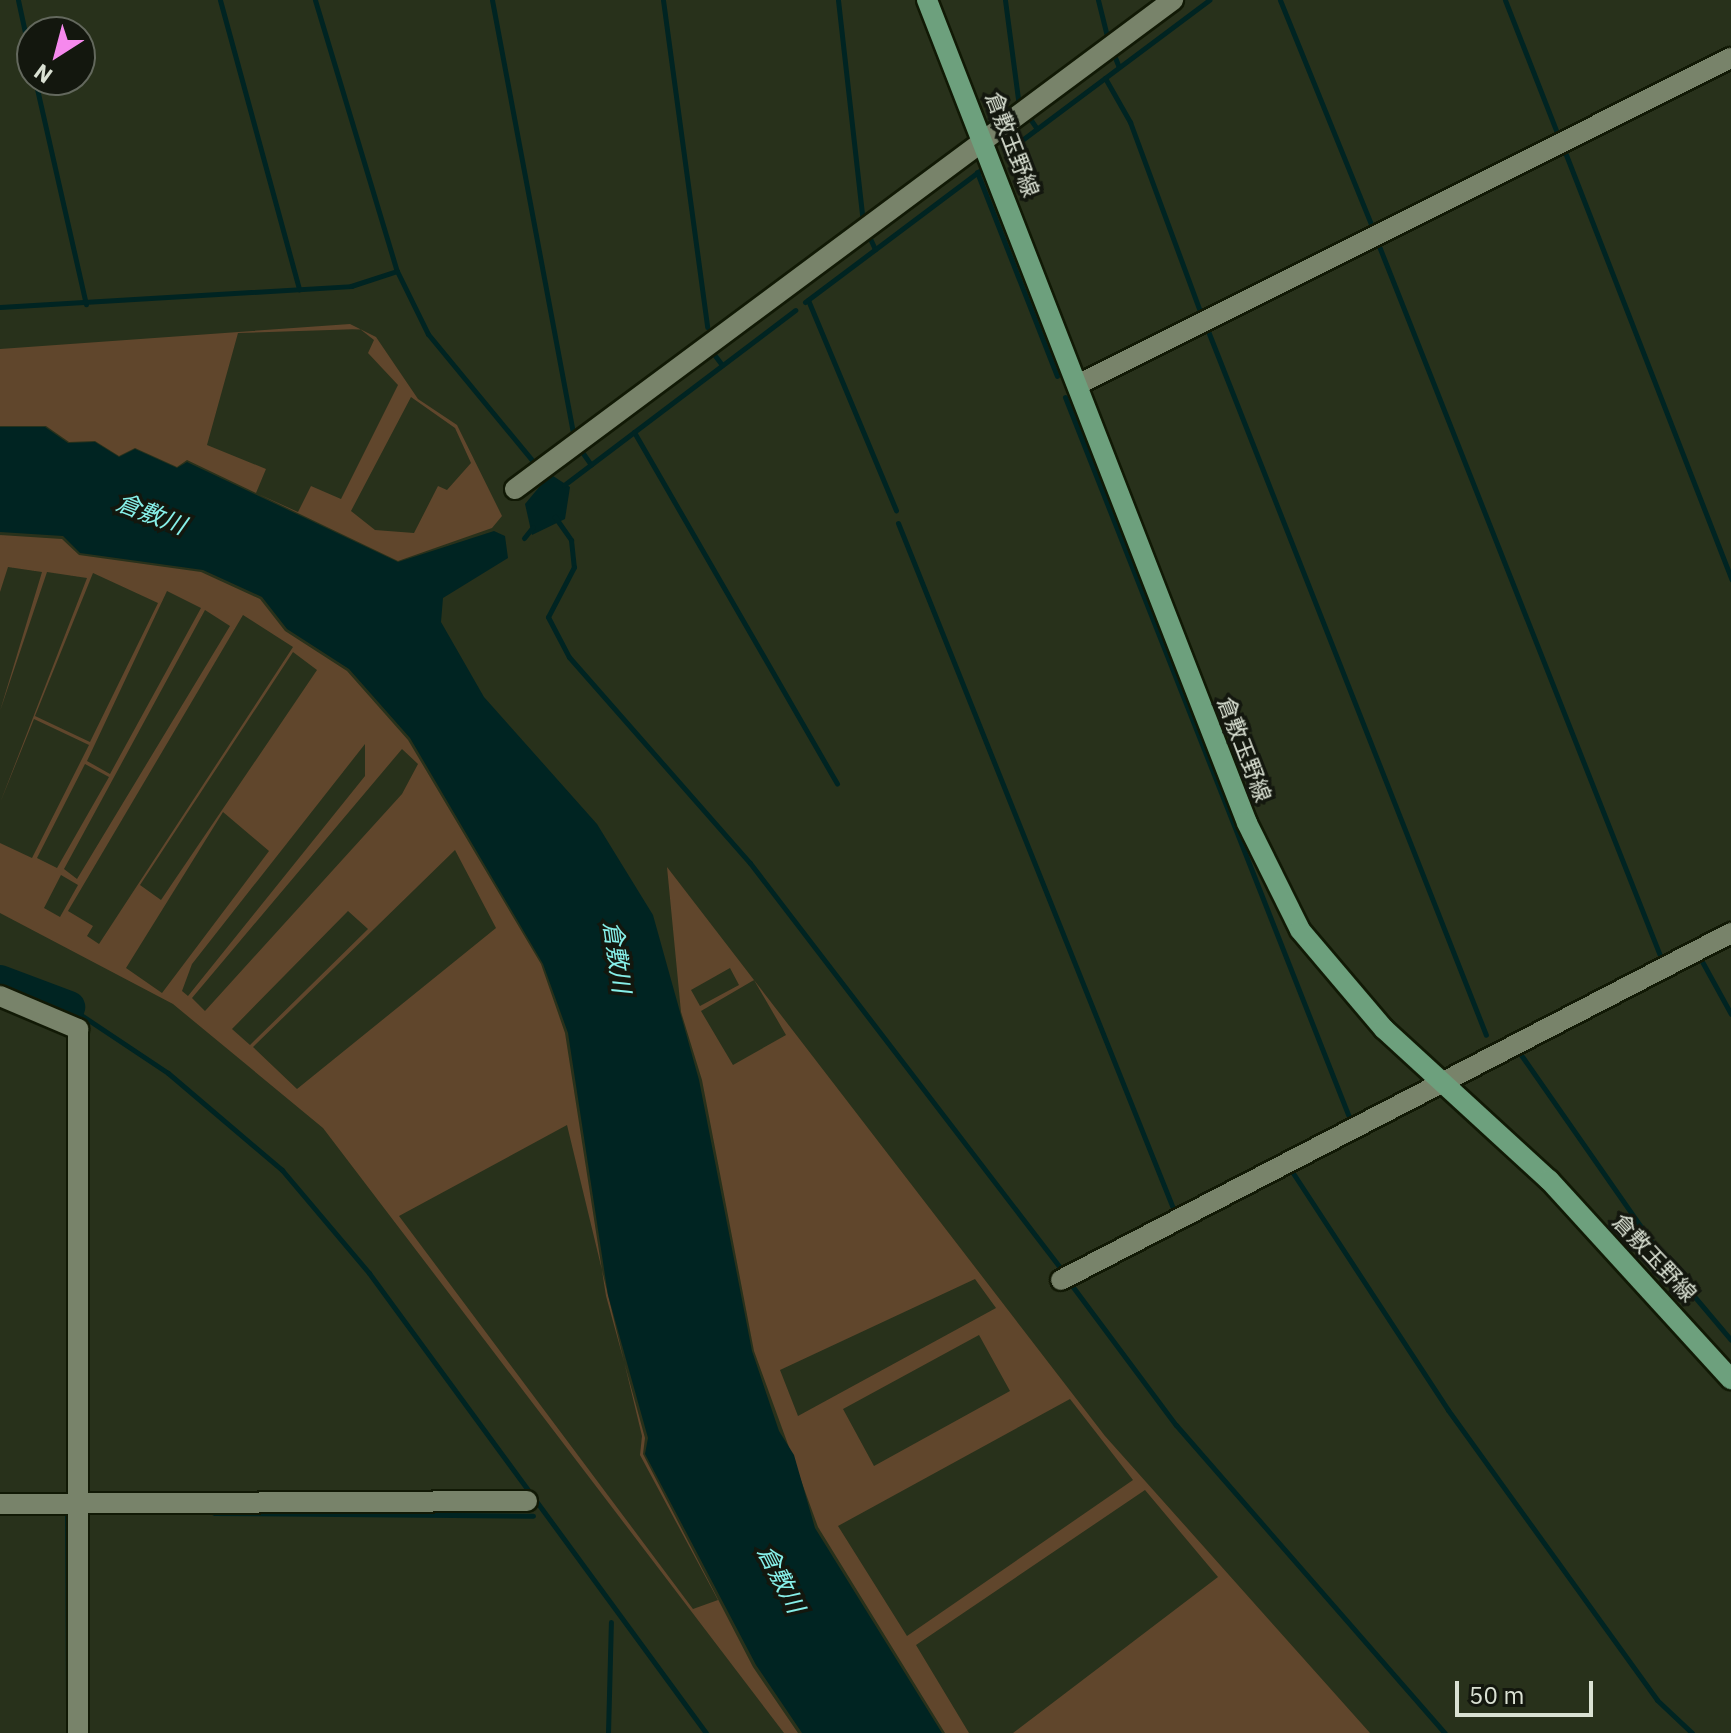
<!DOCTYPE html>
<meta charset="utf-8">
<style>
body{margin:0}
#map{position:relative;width:1731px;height:1733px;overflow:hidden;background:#28311b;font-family:"IBM Plex Sans","Noto Sans JP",sans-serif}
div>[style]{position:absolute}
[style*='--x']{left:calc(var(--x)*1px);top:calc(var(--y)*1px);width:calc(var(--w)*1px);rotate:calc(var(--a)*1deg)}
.green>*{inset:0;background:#60462c}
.water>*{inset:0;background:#002422}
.stream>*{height:5px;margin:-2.5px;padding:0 2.5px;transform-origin:2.5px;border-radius:2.5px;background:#002422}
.river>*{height:32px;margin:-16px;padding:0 16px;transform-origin:16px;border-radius:16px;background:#002422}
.roads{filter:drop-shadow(2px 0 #111905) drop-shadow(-2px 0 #111905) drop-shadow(0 2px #111905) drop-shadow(0 -2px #111905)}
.minor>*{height:20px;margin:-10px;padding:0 10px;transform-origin:10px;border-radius:10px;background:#78836a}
.major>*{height:20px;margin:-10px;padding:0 10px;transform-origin:10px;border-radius:10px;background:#6da07d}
span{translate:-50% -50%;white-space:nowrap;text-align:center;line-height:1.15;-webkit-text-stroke:7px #13170e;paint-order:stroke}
.street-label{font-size:22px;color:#dae1d3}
.water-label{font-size:24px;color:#87f0e9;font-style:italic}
.north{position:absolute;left:16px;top:16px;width:80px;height:80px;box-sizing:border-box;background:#13170e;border:2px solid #63685d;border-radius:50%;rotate:216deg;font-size:22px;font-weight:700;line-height:32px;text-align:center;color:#dae1d3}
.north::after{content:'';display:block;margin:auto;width:28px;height:36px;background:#f689ed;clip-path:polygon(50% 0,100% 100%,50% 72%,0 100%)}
.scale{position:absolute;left:1455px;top:1681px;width:138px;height:36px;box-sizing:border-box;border:4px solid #dae1d3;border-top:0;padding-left:10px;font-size:24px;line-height:28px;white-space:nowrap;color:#dae1d3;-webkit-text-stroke:6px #13170e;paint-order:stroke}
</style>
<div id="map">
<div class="green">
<div style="clip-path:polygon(evenodd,350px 324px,376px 337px,418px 399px,457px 425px,502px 516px,492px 528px,398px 561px,187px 460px,177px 467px,135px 448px,119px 456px,95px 441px,69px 442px,46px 426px,0 426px,0 349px,350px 324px,360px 329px,374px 340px,368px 353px,398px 385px,341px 499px,311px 486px,298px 512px,256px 493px,266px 469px,207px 445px,238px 333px,360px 329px,350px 324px,411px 397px,455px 428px,471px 463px,447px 490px,438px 486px,414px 533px,375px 530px,351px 511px,411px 397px)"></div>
<div style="clip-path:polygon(evenodd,0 535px,62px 539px,79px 555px,201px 572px,260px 599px,285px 631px,347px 671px,408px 740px,541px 964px,565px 1033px,606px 1296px,645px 1438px,643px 1454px,753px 1667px,798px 1733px,784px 1733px,323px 1128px,173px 1004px,0 913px,0 843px,32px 858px,89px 745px,34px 719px,0 803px,87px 578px,47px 572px,0 711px,42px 572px,8px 567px,0 592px,0 535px,93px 573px,158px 603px,90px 742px,35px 716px,93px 573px,0 535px,167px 591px,201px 608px,110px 774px,87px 761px,167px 591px,0 535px,205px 610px,230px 626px,77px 879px,64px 869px,205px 610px,0 535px,243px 615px,293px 647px,99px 944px,87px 936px,93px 926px,68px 911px,243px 615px,0 535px,293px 652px,317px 670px,161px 900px,140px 885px,293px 652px,0 535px,365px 744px,365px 776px,188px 996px,182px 991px,192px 964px,365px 744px,0 535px,402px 749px,418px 764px,402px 794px,205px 1011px,192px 998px,402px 749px,0 535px,85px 764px,109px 777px,57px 868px,37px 858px,85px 764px,0 535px,223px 812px,269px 851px,162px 993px,126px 968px,223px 812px,0 535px,455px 850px,496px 928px,297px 1089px,253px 1047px,455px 850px,0 535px,61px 875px,78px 885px,60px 917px,44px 908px,61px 875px,0 535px,348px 911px,368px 929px,250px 1045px,232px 1029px,348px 911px,0 535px,567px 1125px,642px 1436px,640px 1455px,718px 1600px,693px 1609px,399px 1216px,567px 1125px)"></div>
<div style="clip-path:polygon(evenodd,667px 867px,1105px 1436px,1370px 1733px,1013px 1733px,1218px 1577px,1145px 1490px,916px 1645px,969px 1733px,945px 1733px,818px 1527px,754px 1351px,702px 1080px,681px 1012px,667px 867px,730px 968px,739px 985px,700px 1006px,691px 990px,730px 968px,667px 867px,754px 980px,786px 1035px,733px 1065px,701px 1011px,754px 980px,667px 867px,975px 1279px,996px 1308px,798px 1416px,780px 1370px,975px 1279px,667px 867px,979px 1335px,1010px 1391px,874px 1466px,843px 1409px,979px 1335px,667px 867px,1070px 1399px,1133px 1480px,907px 1636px,838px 1526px,1070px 1399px)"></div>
</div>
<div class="water">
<div style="clip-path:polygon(0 427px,45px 427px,68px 443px,95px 442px,119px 457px,135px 449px,177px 468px,187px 462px,398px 562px,494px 531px,505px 536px,508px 558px,443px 598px,441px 622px,484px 697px,597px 824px,653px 915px,699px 1080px,752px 1351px,779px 1431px,794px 1455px,815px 1528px,942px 1733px,802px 1733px,756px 1665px,645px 1454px,648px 1438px,608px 1295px,568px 1033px,543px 964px,410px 738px,349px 669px,287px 629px,262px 597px,203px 570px,80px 553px,63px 536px,0 532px)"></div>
<div style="clip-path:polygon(550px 474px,570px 487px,565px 519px,532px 535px,525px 504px)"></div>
</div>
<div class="stream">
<div style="--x:18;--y:0;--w:66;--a:77.8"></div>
<div style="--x:220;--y:0;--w:300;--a:74.7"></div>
<div style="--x:315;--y:0;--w:283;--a:73.2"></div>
<div style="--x:492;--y:0;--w:448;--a:79.4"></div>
<div style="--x:663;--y:0;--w:330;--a:82.3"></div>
<div style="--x:838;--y:0;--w:224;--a:83.6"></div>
<div style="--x:1005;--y:0;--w:107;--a:82.5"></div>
<div style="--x:1098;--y:0;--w:41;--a:76"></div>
<div style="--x:1280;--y:0;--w:250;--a:67.9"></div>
<div style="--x:1505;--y:0;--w:148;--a:68.6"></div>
<div style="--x:1112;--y:50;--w:18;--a:68"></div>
<div style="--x:1105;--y:78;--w:51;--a:60.4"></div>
<div style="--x:1130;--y:122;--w:208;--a:69.7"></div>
<div style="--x:35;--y:80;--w:230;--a:77.2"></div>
<div style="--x:1026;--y:113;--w:19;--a:55"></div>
<div style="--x:1563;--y:147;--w:464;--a:68.7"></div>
<div style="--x:1010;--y:149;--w:249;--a:-36.8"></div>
<div style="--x:977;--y:172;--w:219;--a:68.6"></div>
<div style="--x:867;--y:232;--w:19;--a:65"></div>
<div style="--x:1377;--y:241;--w:771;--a:68.39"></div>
<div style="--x:808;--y:300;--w:228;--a:67.3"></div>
<div style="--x:805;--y:302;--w:221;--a:-36.9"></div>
<div style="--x:0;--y:307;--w:352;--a:-3.4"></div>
<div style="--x:351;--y:286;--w:48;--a:-18.1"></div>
<div style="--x:397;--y:271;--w:70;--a:63.8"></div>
<div style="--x:428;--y:334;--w:171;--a:50.5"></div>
<div style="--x:1206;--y:326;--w:762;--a:68.45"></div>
<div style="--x:713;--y:353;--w:15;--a:53"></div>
<div style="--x:1065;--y:397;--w:779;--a:68.47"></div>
<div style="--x:634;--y:432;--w:406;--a:60"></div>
<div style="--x:580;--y:449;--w:19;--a:55"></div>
<div style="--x:564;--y:485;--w:290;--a:-37.1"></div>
<div style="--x:555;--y:517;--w:28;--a:55"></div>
<div style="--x:571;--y:540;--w:27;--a:84"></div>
<div style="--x:574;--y:567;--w:56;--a:117.5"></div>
<div style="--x:548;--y:617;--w:45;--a:62.3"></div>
<div style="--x:569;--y:657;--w:274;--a:48.7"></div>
<div style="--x:750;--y:863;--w:518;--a:52.53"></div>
<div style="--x:898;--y:523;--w:738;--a:68.13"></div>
<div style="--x:524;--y:538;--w:14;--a:-51"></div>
<div style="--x:1699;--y:956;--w:66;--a:61.1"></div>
<div style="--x:69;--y:1007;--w:119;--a:33.7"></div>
<div style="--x:168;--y:1073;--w:150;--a:40.4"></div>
<div style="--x:282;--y:1170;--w:135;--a:49.8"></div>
<div style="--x:369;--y:1273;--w:570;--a:53.77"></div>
<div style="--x:1519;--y:1052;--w:259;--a:55.1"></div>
<div style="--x:1667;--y:1264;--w:99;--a:49.9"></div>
<div style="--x:1291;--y:1170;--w:287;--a:56.8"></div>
<div style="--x:1448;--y:1410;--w:357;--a:54.2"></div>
<div style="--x:1657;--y:1700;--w:48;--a:43.3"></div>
<div style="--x:1070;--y:1283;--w:177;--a:53.3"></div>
<div style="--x:1176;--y:1425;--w:409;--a:48.9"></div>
<div style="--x:68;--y:1441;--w:19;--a:-90"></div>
<div style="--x:67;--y:1511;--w:193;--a:89.7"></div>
<div style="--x:214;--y:1513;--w:319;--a:0.5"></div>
<div style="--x:608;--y:1733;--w:111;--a:-88.5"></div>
</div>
<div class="river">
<div style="--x:0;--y:981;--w:74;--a:20.6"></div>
</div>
<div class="roads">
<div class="minor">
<div style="--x:1079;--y:384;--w:729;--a:-26.57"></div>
<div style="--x:515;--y:489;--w:820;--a:-36.62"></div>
<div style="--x:0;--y:996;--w:85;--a:22.9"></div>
<div style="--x:78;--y:1029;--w:704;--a:90"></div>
<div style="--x:1061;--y:1280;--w:755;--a:-27.38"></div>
<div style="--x:0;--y:1504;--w:527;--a:-0.33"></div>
</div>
<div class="major">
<div style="--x:927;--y:0;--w:883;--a:68.75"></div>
<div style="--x:1247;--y:823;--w:119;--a:63.6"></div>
<div style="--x:1300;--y:930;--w:130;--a:49.7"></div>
<div style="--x:1384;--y:1029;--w:224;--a:42.5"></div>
<div style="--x:1549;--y:1180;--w:270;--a:47.6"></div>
</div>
</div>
<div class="street-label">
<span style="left:1013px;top:144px;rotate:69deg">倉敷玉野線</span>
<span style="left:1245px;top:749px;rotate:69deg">倉敷玉野線</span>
<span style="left:1655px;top:1257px;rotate:47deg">倉敷玉野線</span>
</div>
<div class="water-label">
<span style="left:151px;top:514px;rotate:21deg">倉敷川</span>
<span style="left:617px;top:957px;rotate:82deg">倉敷川</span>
<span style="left:781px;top:1579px;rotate:63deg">倉敷川</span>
</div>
<div class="north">N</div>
<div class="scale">50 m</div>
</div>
